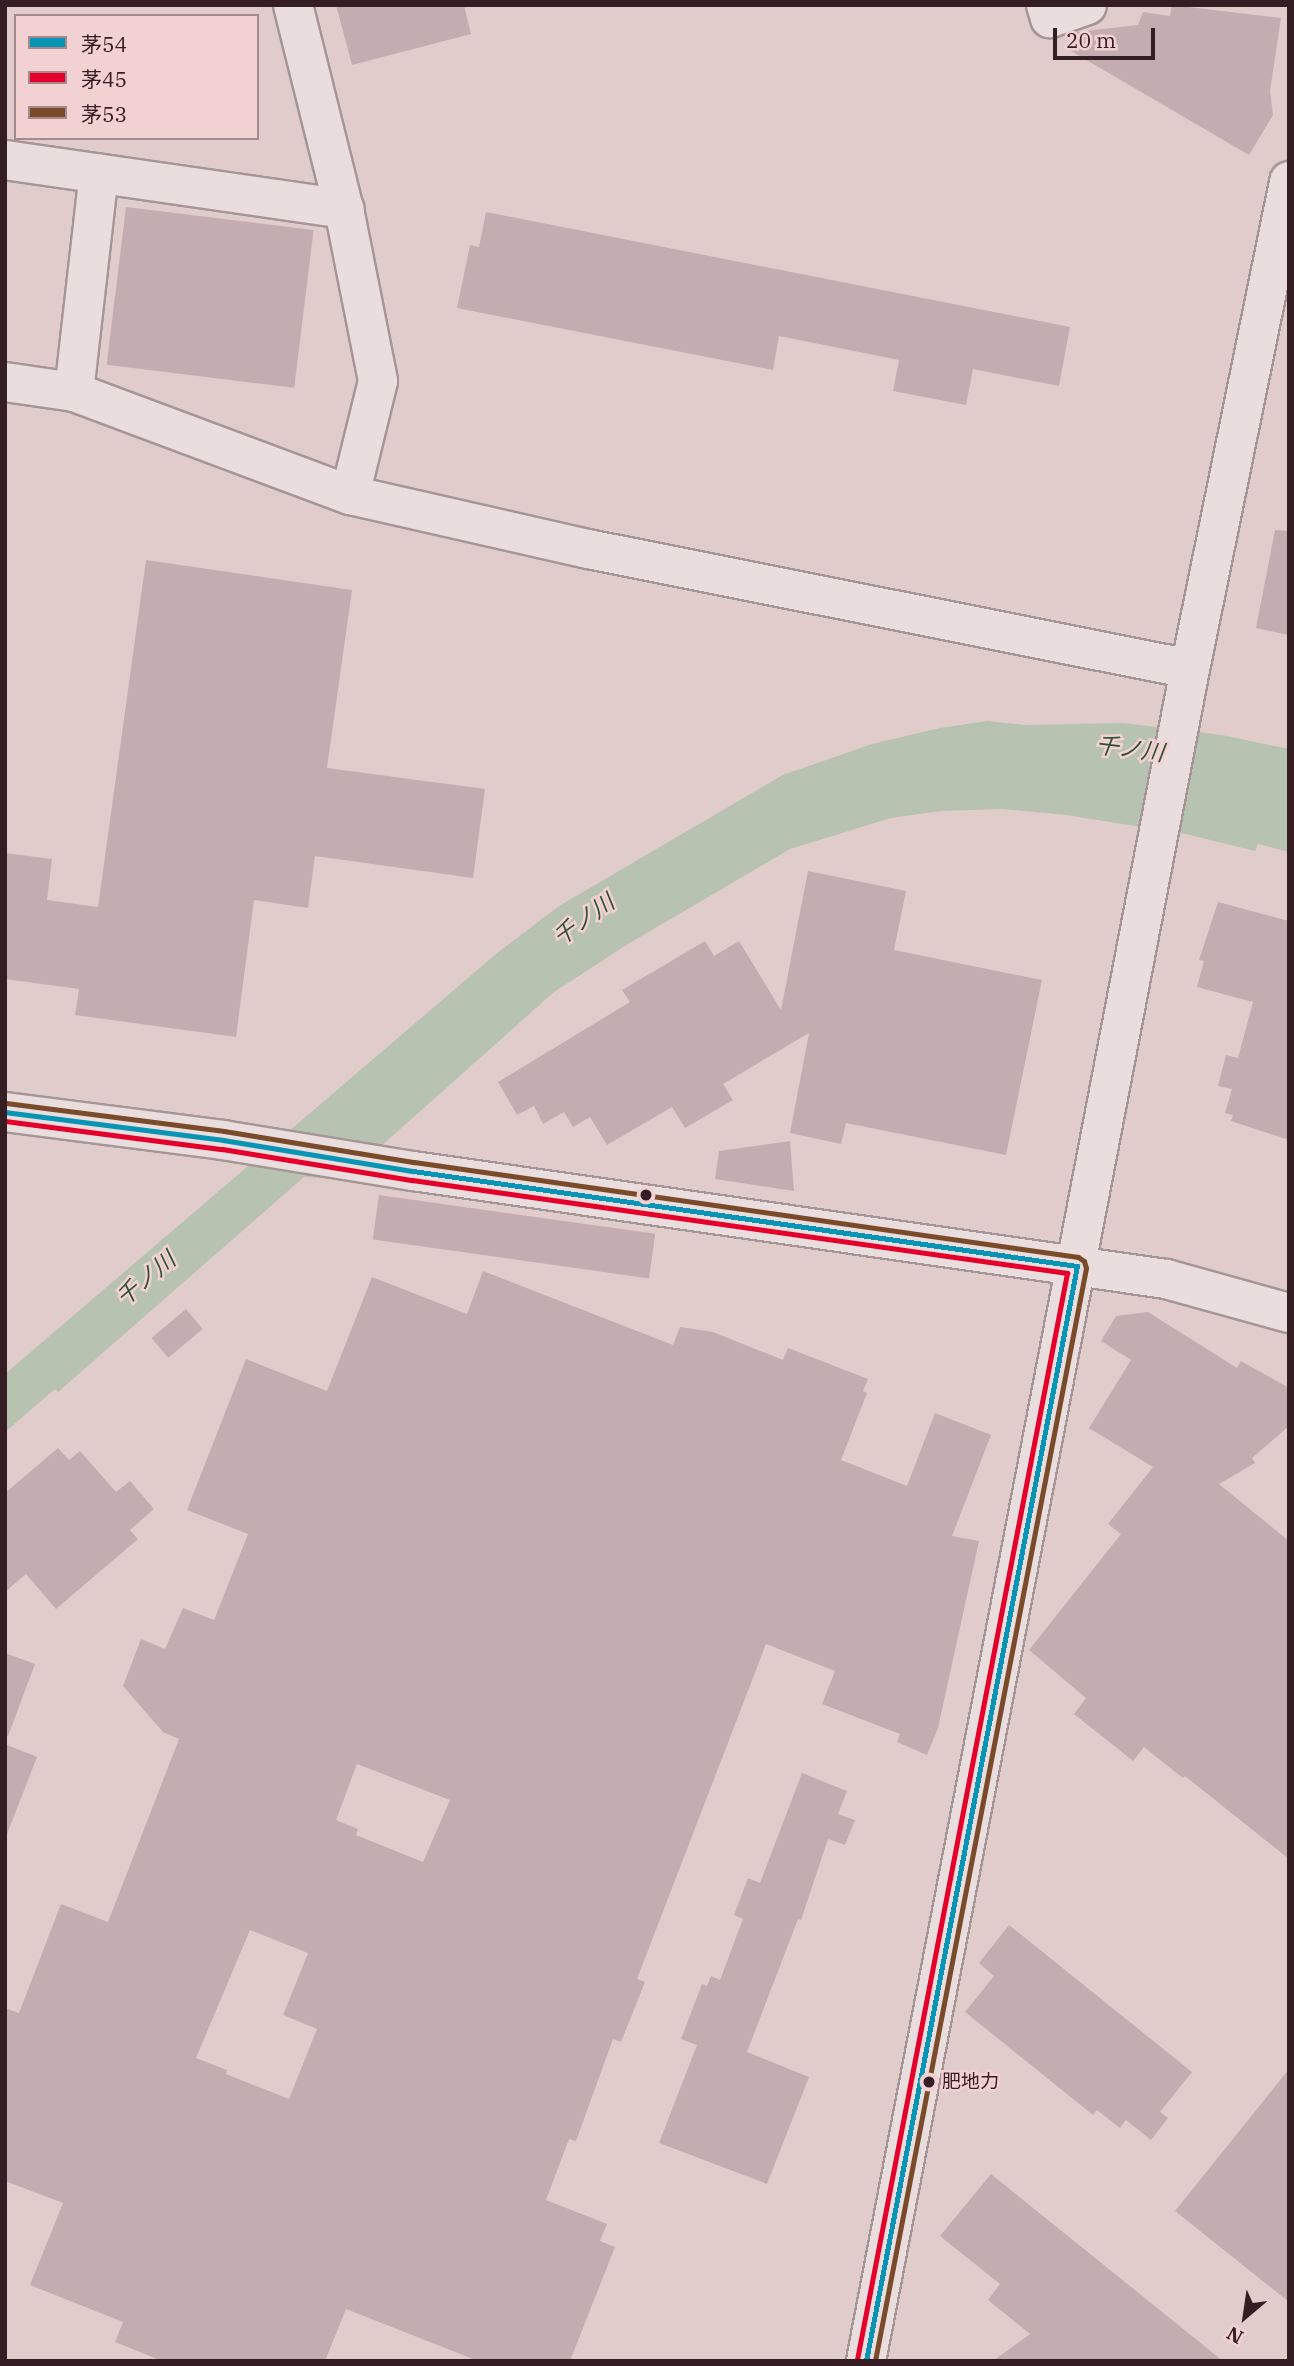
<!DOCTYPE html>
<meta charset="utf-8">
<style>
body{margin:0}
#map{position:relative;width:1294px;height:2366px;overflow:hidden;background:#e1cccc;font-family:"IBM Plex Serif","Noto Sans JP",serif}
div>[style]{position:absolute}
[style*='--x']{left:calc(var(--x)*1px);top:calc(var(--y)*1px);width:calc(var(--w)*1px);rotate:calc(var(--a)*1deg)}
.water>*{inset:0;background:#b7c2b0}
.building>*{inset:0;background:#c4adb1;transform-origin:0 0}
.roads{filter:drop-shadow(2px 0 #a69597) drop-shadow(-2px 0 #a69597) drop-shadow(0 2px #a69597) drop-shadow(0 -2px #a69597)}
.minor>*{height:38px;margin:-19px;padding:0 19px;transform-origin:19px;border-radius:19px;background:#eadddd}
.bus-1>*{height:5px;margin:-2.5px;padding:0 2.5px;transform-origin:2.5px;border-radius:2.5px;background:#0894b4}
.bus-2>*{height:5px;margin:-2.5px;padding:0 2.5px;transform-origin:2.5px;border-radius:2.5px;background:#e4002b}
.bus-3>*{height:5px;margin:-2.5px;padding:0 2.5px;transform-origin:2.5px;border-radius:2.5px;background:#7a4b2a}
.dots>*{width:19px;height:19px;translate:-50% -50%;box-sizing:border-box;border:4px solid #f2d1d2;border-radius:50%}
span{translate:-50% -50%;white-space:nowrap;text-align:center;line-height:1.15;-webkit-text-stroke:5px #f2d1d2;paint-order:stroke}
.bus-label{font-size:19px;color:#341e23}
.left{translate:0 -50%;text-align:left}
.water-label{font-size:23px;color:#2e5236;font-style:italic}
.frame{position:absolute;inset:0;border:7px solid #341e23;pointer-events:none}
.legend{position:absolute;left:14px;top:14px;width:245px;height:126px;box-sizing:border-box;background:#f2d1d2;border:2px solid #a6898c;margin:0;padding:9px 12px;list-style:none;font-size:21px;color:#341e23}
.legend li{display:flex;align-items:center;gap:14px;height:35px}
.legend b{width:35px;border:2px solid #a6898c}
.north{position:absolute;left:1210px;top:2282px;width:70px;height:70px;-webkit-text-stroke:5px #f2d1d2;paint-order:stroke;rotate:209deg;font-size:19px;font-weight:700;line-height:28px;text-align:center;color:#341e23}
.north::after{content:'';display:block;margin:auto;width:24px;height:32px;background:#341e23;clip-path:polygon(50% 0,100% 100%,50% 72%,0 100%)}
.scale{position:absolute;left:1053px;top:28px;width:102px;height:32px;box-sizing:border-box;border:4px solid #341e23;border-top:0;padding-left:9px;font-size:21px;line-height:24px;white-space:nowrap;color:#341e23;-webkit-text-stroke:5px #f2d1d2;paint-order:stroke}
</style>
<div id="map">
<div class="water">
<div style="clip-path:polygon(987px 721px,1025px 725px,1123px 723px,1222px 735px,1289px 749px,1289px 852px,1258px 844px,1255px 851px,1186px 834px,1066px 815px,1003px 809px,940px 811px,891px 818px,790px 849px,628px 944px,554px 992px,344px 1179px,304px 1177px,58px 1392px,55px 1389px,5px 1432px,5px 1374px,496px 954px,559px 906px,783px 775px,872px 744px,940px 728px)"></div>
</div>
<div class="building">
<div style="clip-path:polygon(336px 5px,464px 5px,471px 34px,352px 65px)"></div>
<div style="clip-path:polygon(1172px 5px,1281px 18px,1270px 91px,1273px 115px,1249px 155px,1071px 51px,1077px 32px,1138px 25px,1143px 12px,1170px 16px)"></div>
<div style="left:126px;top:207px;width:189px;height:159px;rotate:7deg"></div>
<div style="clip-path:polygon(486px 212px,1070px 327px,1059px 386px,973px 369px,966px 405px,893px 391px,899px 360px,779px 336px,773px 370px,457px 308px,470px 245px,479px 247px)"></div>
<div style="clip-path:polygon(1275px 530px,1289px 531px,1289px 635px,1256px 628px)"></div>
<div style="clip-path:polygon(146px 560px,352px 590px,327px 768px,485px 789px,473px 878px,315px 856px,308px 908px,254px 900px,236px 1037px,75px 1015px,79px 989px,5px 979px,5px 853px,52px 859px,47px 900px,98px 907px)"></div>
<div style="clip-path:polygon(808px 871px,906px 891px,894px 950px,1042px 980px,1006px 1155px,846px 1123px,841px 1144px,790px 1133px,809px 1033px,723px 1084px,733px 1100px,685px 1128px,672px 1107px,607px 1145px,590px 1117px,573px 1127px,564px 1112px,543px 1124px,534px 1106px,517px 1115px,498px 1082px,630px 1002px,622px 990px,705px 941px,714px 956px,739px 941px,781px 1010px)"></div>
<div style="clip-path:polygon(1218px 902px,1289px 921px,1289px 1140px,1231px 1121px,1233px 1115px,1225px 1113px,1232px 1089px,1218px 1086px,1226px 1055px,1238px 1058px,1253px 1002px,1197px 987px,1204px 961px,1199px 960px)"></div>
<div style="clip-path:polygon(790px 1141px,794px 1191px,715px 1179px,719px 1151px)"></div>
<div style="left:379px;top:1195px;width:279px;height:45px;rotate:8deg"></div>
<div style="clip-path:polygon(evenodd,483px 1271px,673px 1345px,680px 1327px,713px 1332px,783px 1360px,788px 1348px,868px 1379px,863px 1391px,867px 1393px,841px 1460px,907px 1486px,935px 1413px,991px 1435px,952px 1536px,979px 1541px,938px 1728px,927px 1755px,897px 1742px,900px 1734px,822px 1704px,835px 1671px,766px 1644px,637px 1979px,645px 1982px,621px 2042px,613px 2039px,576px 2141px,569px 2139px,546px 2200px,607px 2224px,600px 2241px,615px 2247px,570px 2361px,478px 2361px,346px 2309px,325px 2361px,162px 2361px,115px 2342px,123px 2322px,30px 2285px,63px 2203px,5px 2181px,5px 2008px,19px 2013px,61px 1904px,108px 1922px,179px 1739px,163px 1732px,123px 1686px,141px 1639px,165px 1649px,183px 1608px,214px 1620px,248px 1534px,187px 1510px,246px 1359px,327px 1391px,372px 1277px,467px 1314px,483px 1271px,357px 1764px,450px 1800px,423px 1862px,356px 1835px,358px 1829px,336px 1820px,357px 1764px,483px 1271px,250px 1930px,308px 1953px,283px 2015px,317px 2029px,289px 2099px,226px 2074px,227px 2070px,196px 2058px,250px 1930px)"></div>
<div style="left:186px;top:1309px;width:26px;height:45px;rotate:50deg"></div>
<div style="clip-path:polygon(1148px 1312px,1237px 1368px,1241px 1361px,1289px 1388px,1289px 1426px,1252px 1458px,1255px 1463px,1219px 1484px,1289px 1541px,1289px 1859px,1185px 1776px,1183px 1778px,1144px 1747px,1133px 1761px,1074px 1714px,1086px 1698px,1029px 1650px,1121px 1534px,1108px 1524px,1153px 1467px,1089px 1428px,1131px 1360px,1101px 1341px,1116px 1316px)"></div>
<div style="clip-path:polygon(58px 1448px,69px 1460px,80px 1451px,116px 1492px,130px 1481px,154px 1509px,130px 1530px,138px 1539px,56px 1609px,26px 1574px,5px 1592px,5px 1493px)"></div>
<div style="clip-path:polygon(5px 1653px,35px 1664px,8px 1736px,5px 1735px)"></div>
<div style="clip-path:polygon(5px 1744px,37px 1757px,7px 1834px,5px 1834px)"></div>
<div style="clip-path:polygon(802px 1773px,847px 1791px,838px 1814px,855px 1820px,845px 1845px,828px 1839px,801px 1920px,798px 1919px,747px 2052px,809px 2077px,767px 2184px,659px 2143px,697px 2045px,681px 2039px,702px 1984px,707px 1986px,711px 1976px,720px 1980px,743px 1919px,734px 1915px,748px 1878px,760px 1883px)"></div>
<div style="clip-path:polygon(1009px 1925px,1192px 2072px,1160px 2112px,1168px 2118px,1151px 2140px,1126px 2120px,1120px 2128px,1097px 2110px,1093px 2115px,965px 2012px,994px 1976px,979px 1963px)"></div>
<div style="clip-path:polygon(1289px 2069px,1289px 2302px,1175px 2211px)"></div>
<div style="clip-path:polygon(991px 2174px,1223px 2361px,993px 2361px,1030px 2334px,988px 2300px,1000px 2284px,940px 2236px)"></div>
</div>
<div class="roads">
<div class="minor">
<div style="--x:293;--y:5;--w:210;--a:76"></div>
<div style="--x:344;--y:209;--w:175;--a:78.8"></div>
<div style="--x:378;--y:381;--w:117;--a:103.8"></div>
<div style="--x:1046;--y:5;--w:14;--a:73"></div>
<div style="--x:1050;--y:18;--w:39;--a:-19"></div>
<div style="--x:5;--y:160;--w:343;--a:8.2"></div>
<div style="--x:5;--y:382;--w:70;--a:8.2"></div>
<div style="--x:74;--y:392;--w:295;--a:20.5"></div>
<div style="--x:350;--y:495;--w:244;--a:12.8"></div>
<div style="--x:588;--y:549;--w:614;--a:11.27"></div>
<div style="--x:74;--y:392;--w:220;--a:-83.5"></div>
<div style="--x:5;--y:1112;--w:220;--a:7.3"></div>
<div style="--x:223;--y:1140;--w:193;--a:9.3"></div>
<div style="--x:413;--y:1171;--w:761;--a:8.16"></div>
<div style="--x:1166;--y:1279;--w:128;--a:15.5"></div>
<div style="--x:866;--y:2361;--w:1723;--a:-79.16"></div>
<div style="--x:1190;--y:669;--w:498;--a:-78.5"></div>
</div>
</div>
<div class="bus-1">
<div style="--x:5;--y:1112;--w:220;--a:7.3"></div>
<div style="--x:223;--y:1140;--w:193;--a:9.3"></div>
<div style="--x:413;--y:1171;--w:671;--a:8.14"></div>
<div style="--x:1077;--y:1266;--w:1115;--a:100.91"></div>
</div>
<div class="bus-2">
<div style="--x:5;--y:1121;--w:219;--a:7.4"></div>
<div style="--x:222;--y:1149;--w:193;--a:9.3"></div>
<div style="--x:412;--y:1180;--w:662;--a:8.08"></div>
<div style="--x:1067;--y:1273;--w:1106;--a:100.94"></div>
</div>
<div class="bus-3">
<div style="--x:6;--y:1103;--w:220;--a:7.3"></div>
<div style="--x:224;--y:1131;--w:193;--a:9.3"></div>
<div style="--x:414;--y:1162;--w:671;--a:8.14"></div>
<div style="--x:1078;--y:1257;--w:7;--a:34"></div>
<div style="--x:1084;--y:1261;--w:7;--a:74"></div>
<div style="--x:1086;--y:1268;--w:1113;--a:100.93"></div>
</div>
<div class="dots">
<div style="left:646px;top:1195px;background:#341e23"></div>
<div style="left:929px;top:2082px;background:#341e23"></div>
</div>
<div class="bus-label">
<span class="left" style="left:942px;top:2082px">肥地力</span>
</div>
<div class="water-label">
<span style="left:1130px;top:748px;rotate:7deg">千ノ川</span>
<span style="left:583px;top:919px;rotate:-36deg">千ノ川</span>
<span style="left:145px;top:1278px;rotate:-40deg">千ノ川</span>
</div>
<div class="frame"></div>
<ul class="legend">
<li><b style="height:9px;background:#0894b4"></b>茅54</li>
<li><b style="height:9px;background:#e4002b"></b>茅45</li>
<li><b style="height:9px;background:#7a4b2a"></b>茅53</li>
</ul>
<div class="north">N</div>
<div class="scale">20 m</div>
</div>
